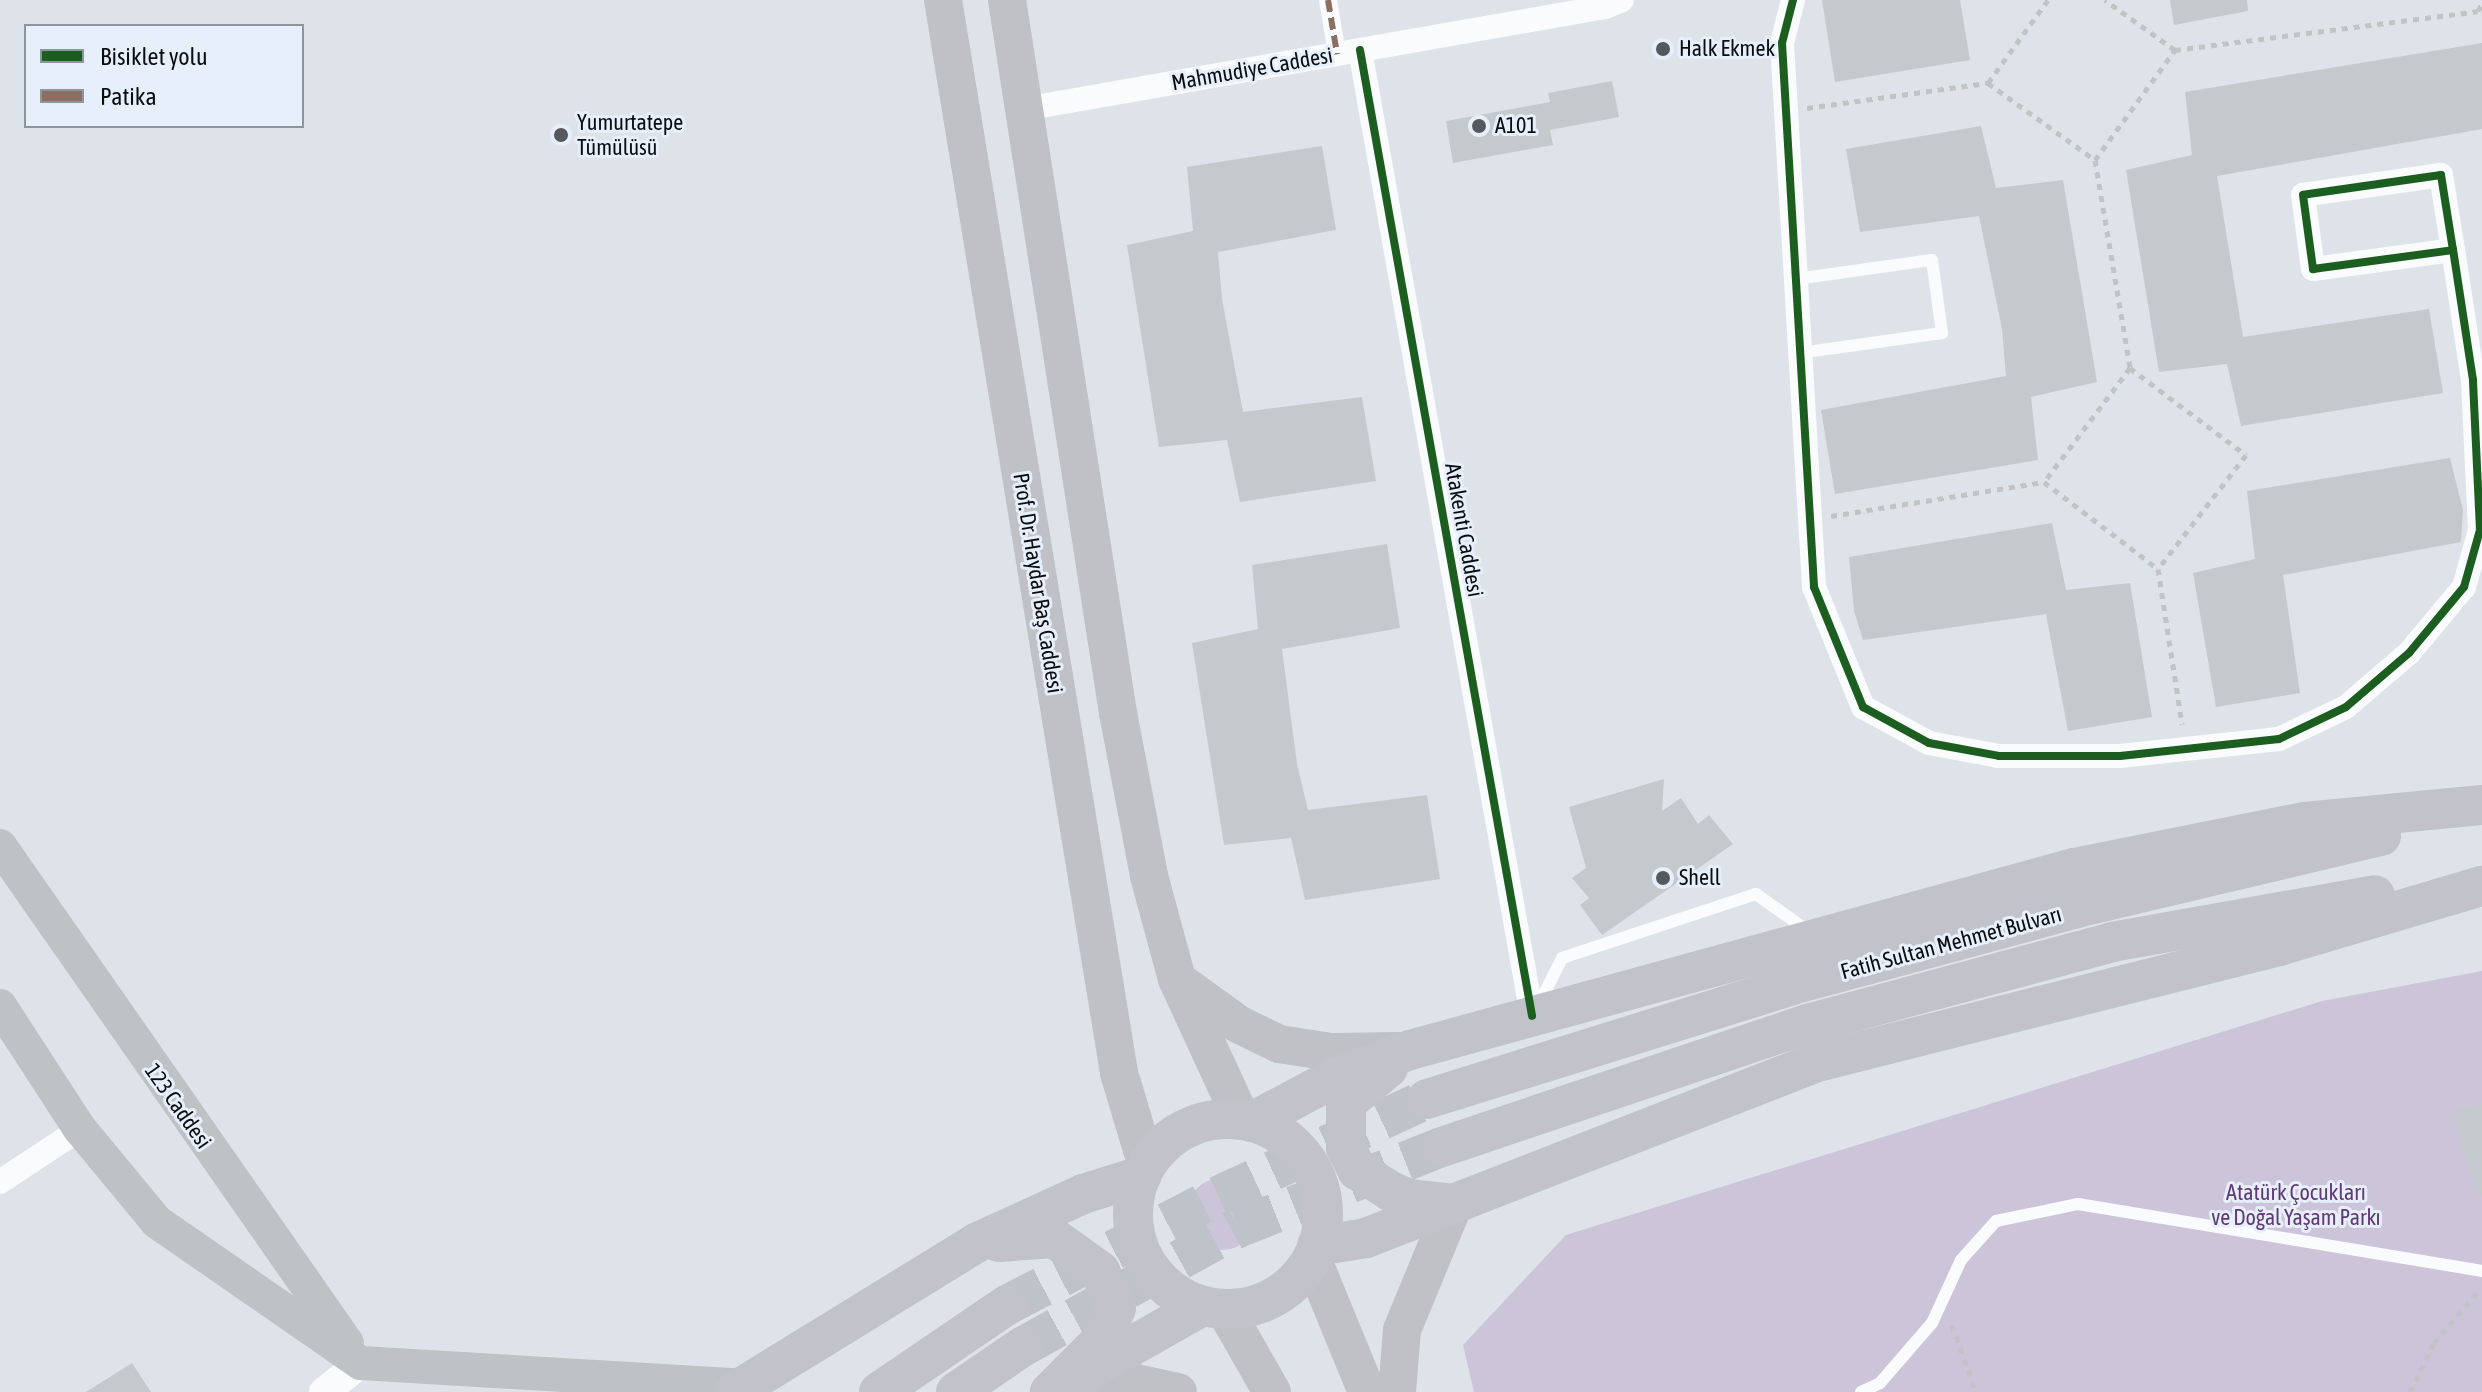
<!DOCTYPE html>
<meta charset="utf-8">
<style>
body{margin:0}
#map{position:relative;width:2482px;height:1392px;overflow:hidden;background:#dee3e9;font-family:"Asap Condensed",sans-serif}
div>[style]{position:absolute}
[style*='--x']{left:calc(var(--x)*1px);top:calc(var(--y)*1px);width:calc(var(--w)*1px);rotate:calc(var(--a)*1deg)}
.green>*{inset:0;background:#ccc4d8}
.round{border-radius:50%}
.building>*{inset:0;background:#c4c9cd}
.trunk-tunnel>*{height:40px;margin-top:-20px;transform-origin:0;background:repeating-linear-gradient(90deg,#bec3c9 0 40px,transparent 0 60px)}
.path>*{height:5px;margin-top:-2.5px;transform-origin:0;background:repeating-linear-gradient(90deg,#c1c3c5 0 6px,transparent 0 12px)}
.service>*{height:12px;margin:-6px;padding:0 6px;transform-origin:6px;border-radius:6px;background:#fafbfc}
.pedestrian>*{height:18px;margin:-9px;padding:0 9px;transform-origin:9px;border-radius:9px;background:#fafbfc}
.minor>*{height:24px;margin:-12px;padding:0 12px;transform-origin:12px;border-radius:12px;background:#fafbfc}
.tertiary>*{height:30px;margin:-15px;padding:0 15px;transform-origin:15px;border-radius:15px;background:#fafbfc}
.secondary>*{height:34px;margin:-17px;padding:0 17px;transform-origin:17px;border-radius:17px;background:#bfc2c5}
.primary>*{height:38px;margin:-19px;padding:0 19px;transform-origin:19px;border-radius:19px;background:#c0c1c6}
.trunk>*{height:40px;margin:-20px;padding:0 20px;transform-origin:20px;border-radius:20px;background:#c1c2ca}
.trunk>.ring{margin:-20px;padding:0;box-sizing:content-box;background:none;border:40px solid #c1c2ca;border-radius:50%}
.quiet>*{height:6px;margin-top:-3px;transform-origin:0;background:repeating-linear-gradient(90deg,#8d6e63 0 12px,transparent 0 18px)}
.cycleway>*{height:8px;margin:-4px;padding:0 4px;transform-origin:4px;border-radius:4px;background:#1b5e20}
.dots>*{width:22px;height:22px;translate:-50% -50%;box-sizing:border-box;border:4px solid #e7effa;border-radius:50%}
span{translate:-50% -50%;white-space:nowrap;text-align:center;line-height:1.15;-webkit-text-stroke:6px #e7effa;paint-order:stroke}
.poi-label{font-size:22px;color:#0b0e11}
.left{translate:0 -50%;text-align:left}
.street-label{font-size:22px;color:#0b0e11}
.park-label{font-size:22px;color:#603976}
.legend{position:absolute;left:24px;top:24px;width:280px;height:104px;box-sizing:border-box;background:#e7effa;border:2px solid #8f959d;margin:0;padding:10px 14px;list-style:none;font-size:24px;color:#0b0e11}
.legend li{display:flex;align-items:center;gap:16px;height:40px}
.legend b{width:40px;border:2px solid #8f959d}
</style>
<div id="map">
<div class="green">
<div style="clip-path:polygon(2482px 971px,2482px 1392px,1474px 1392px,1463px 1345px,1566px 1235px,2322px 1001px)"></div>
<div class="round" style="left:1186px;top:1178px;width:72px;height:72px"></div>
</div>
<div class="building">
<div style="clip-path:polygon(1822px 0,1960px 0,1970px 60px,1835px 82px)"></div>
<div style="clip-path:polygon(2170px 0,2247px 0,2248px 11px,2174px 25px)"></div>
<div style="clip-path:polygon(2482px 43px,2482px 129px,2217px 176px,2243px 337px,2429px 309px,2443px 393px,2241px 426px,2227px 364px,2159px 372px,2126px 170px,2192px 155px,2185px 92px)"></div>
<div style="clip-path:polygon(1612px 81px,1619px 117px,1550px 130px,1553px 145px,1453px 163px,1446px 121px,1550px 102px,1548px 93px)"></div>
<div style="clip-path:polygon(1981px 126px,1996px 188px,2063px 180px,2097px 382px,2031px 397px,2038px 460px,1835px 494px,1821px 410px,2006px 376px,2002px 329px,1979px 216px,1860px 232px,1846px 149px)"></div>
<div style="clip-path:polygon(1322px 146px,1336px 230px,1218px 252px,1222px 299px,1243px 412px,1362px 397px,1376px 481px,1240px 502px,1227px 440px,1159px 447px,1127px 245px,1193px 231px,1187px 167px)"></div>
<div style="clip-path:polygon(2450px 458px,2463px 510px,2461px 542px,2283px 575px,2300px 693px,2216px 707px,2193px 573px,2255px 559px,2247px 491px)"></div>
<div style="clip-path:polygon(2052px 523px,2066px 590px,2130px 583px,2152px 717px,2068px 731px,2046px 614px,1863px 640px,1854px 611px,1849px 557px)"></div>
<div style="clip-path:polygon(1387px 544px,1400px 628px,1282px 649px,1297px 764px,1308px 810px,1427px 795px,1440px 879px,1305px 900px,1291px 838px,1224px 845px,1192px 643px,1258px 629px,1252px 565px)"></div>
<div style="clip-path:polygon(1664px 779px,1662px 811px,1681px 798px,1698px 824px,1709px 815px,1733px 844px,1602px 935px,1580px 905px,1589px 898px,1572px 878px,1586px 868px,1569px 807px)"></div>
<div style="clip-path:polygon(2482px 1103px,2482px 1195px,2478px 1196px,2451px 1113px)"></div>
<div style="clip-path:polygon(132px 1363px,151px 1392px,86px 1392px)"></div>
</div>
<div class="trunk-tunnel">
<div style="--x:1007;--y:1305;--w:237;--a:-27.3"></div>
<div style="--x:1218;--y:1196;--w:230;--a:-24.9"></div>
<div style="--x:1022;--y:1347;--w:247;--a:-28.9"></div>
<div style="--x:1238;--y:1228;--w:219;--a:-21.7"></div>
</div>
<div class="path">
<div style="--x:2048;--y:0;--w:102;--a:125.9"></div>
<div style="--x:1988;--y:83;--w:132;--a:35.7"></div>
<div style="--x:2095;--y:160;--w:211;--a:80.4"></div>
<div style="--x:2130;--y:368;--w:143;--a:127"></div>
<div style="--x:2044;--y:482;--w:143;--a:37.3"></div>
<div style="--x:2158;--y:569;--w:157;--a:81.2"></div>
<div style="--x:2175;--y:50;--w:305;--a:-7.3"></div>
<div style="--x:2478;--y:11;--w:8;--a:-60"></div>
<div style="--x:1807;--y:108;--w:183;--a:-7.9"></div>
<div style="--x:2095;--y:160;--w:136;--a:-54"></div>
<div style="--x:2175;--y:50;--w:86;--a:-144.5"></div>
<div style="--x:2130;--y:368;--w:145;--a:36.9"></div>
<div style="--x:2246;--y:455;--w:144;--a:127.7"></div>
<div style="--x:1831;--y:516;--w:216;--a:-9.1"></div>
<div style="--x:1952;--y:1325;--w:71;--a:70.3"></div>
<div style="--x:2410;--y:1392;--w:55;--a:-63.9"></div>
<div style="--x:2434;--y:1343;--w:72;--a:-49.5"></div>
</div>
<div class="service">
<div style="--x:1796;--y:279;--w:137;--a:-8"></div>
<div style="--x:1932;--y:260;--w:74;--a:82.2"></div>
<div style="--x:1942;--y:333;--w:143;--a:172"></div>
<div style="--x:1538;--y:1006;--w:54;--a:-63.4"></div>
<div style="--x:1562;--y:958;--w:204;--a:-18.3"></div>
<div style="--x:1756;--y:894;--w:64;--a:35.4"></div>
<div style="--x:1861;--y:1392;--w:21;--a:-25"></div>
<div style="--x:1880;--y:1383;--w:79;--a:-49.1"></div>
<div style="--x:1932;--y:1323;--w:69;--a:-65.3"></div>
<div style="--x:1961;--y:1260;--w:52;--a:-48.1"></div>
<div style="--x:1996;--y:1221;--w:84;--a:-11.7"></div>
<div style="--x:2078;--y:1204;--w:410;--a:9.4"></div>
</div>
<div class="pedestrian">
<div style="--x:1328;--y:0;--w:55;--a:80.5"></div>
</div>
<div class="minor">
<div style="--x:1793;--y:0;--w:44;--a:104.3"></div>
<div style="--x:1782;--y:43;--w:545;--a:86.63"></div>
<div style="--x:1814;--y:587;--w:130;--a:67.8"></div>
<div style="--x:1863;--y:707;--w:75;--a:28.6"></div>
<div style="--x:1929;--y:743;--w:71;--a:10.5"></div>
<div style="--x:1999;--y:756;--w:121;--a:0"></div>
<div style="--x:2120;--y:756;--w:160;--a:-6.1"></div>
<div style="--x:2279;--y:739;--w:74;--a:-25.5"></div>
<div style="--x:2346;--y:707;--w:83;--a:-40.6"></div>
<div style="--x:2409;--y:653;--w:86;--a:-50.2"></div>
<div style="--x:2464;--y:587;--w:59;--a:-74.3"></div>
<div style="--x:2480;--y:530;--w:150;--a:-92.7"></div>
<div style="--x:2473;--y:380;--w:132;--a:-98.7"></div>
<div style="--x:2453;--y:250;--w:76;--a:-99.1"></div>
<div style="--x:2441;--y:175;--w:139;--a:171.8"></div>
<div style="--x:2303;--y:195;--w:75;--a:82.3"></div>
<div style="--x:2313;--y:269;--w:141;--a:-7.7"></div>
<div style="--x:1360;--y:50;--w:981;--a:79.9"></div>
<div style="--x:1024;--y:109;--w:590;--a:-9.96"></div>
<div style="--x:1605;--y:7;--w:18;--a:-22"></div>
<div style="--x:0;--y:1182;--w:96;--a:-33.5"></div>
</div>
<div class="tertiary">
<div style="--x:324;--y:1392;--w:47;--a:-38.1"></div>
</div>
<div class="secondary">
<div style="--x:0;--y:846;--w:606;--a:55.08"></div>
<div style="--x:0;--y:1006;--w:147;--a:57"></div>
<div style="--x:80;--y:1129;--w:121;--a:50.4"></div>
<div style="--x:157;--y:1222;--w:248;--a:34.7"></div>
<div style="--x:361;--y:1363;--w:383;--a:3.4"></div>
</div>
<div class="primary">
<div style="--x:943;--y:0;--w:1087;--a:80.68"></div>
<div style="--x:1119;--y:1073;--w:94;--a:73.3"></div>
<div style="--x:1007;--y:0;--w:722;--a:81.15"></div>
<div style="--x:1118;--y:713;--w:166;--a:79.2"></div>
<div style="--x:1149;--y:876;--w:107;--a:74.8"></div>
<div style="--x:1177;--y:979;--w:155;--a:65.3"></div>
<div style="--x:1183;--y:984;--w:68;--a:36"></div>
<div style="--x:1238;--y:1024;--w:46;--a:26"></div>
<div style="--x:1279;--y:1044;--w:53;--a:8.7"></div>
<div style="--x:1331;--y:1052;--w:68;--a:-0.8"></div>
<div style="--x:1312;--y:1258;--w:145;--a:67.7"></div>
<div style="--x:1224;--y:1308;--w:97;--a:60.3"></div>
<div style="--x:1064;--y:1392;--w:69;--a:-8.4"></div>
<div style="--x:1132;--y:1382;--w:47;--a:12.3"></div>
<div style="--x:1397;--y:1392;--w:62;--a:-85.4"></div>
<div style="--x:1402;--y:1330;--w:136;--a:-67.6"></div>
</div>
<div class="trunk">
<div style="--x:1388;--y:1068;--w:55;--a:140.2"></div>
<div style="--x:1346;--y:1103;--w:45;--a:90"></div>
<div style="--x:1346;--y:1148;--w:25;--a:63"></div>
<div style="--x:1357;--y:1170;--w:39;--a:32"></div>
<div style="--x:1390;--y:1191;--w:22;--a:22"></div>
<div style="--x:1410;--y:1199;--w:43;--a:6.6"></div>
<div style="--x:1427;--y:1099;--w:382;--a:-17.3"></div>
<div style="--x:1792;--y:985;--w:312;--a:-15.1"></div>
<div style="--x:2093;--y:904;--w:296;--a:-13.3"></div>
<div class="ring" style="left:1133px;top:1119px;width:150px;height:150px"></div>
<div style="--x:1252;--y:1122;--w:93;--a:-28.2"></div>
<div style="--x:1334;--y:1078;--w:81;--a:-20.2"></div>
<div style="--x:1410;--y:1050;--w:688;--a:-15.33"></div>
<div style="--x:2074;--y:868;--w:236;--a:-11.3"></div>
<div style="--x:2305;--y:822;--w:178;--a:-5.5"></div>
<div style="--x:1442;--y:1147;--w:385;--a:-18.6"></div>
<div style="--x:1807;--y:1024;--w:316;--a:-15"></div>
<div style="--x:2112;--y:942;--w:267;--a:-10.1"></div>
<div style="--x:999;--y:1242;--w:55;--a:-4.2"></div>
<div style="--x:1054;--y:1238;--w:57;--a:35.7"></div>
<div style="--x:1100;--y:1271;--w:40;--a:66.6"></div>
<div style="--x:1116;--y:1308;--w:35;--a:114"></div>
<div style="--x:1102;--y:1340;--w:74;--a:135"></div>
<div style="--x:1317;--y:1246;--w:50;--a:-9.3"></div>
<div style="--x:1366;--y:1238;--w:488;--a:-21.3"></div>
<div style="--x:1821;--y:1061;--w:472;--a:-14.1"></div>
<div style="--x:2279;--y:946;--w:212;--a:-16.5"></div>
<div style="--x:1083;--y:1374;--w:137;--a:-29.7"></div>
<div style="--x:734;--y:1392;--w:284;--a:-31.6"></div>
<div style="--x:976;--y:1243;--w:118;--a:-24.6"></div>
<div style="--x:1083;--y:1194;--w:61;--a:-17.2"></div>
<div style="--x:879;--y:1392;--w:155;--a:-34.2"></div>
<div style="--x:956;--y:1392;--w:80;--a:-34.3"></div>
</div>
<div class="quiet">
<div style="--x:1328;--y:0;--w:55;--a:80.5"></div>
</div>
<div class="cycleway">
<div style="--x:1793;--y:0;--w:44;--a:104.3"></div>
<div style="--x:1782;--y:43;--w:545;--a:86.63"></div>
<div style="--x:1814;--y:587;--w:130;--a:67.8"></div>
<div style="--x:1863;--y:707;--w:75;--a:28.6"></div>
<div style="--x:1929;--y:743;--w:71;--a:10.5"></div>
<div style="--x:1999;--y:756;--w:121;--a:0"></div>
<div style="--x:2120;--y:756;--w:160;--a:-6.1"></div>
<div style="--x:2279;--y:739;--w:74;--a:-25.5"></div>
<div style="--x:2346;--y:707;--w:83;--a:-40.6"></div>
<div style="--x:2409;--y:653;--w:86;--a:-50.2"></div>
<div style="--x:2464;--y:587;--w:59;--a:-74.3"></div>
<div style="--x:2480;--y:530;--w:150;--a:-92.7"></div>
<div style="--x:2473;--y:380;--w:132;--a:-98.7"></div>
<div style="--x:2453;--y:250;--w:76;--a:-99.1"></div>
<div style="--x:2441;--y:175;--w:139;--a:171.8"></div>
<div style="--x:2303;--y:195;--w:75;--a:82.3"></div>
<div style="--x:2313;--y:269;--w:141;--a:-7.7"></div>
<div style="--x:1360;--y:50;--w:981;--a:79.9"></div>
</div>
<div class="dots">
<div style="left:1663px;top:49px;background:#55595d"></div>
<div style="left:1479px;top:126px;background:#55595d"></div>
<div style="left:561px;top:135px;background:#55595d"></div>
<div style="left:1663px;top:878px;background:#55595d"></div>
</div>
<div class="poi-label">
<span class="left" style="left:1679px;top:49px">Halk Ekmek</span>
<span class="left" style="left:577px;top:135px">Yumurtatepe<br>Tümülüsü</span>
<span class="left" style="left:1495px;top:126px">A101</span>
<span class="left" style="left:1679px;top:878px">Shell</span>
</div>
<div class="street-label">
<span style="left:1252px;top:69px;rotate:-10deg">Mahmudiye Caddesi</span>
<span style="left:1464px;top:530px;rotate:80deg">Atakenti Caddesi</span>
<span style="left:1038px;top:583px;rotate:81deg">Prof. Dr. Haydar Baş Caddesi</span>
<span style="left:1951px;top:943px;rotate:-15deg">Fatih Sultan Mehmet Bulvarı</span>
<span style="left:178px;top:1106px;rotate:55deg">123 Caddesi</span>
</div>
<div class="park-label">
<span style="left:2296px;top:1205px">Atatürk Çocukları<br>ve Doğal Yaşam Parkı</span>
</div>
<ul class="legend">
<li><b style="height:10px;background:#1b5e20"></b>Bisiklet yolu</li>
<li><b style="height:10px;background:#8d6e63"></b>Patika</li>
</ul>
</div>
